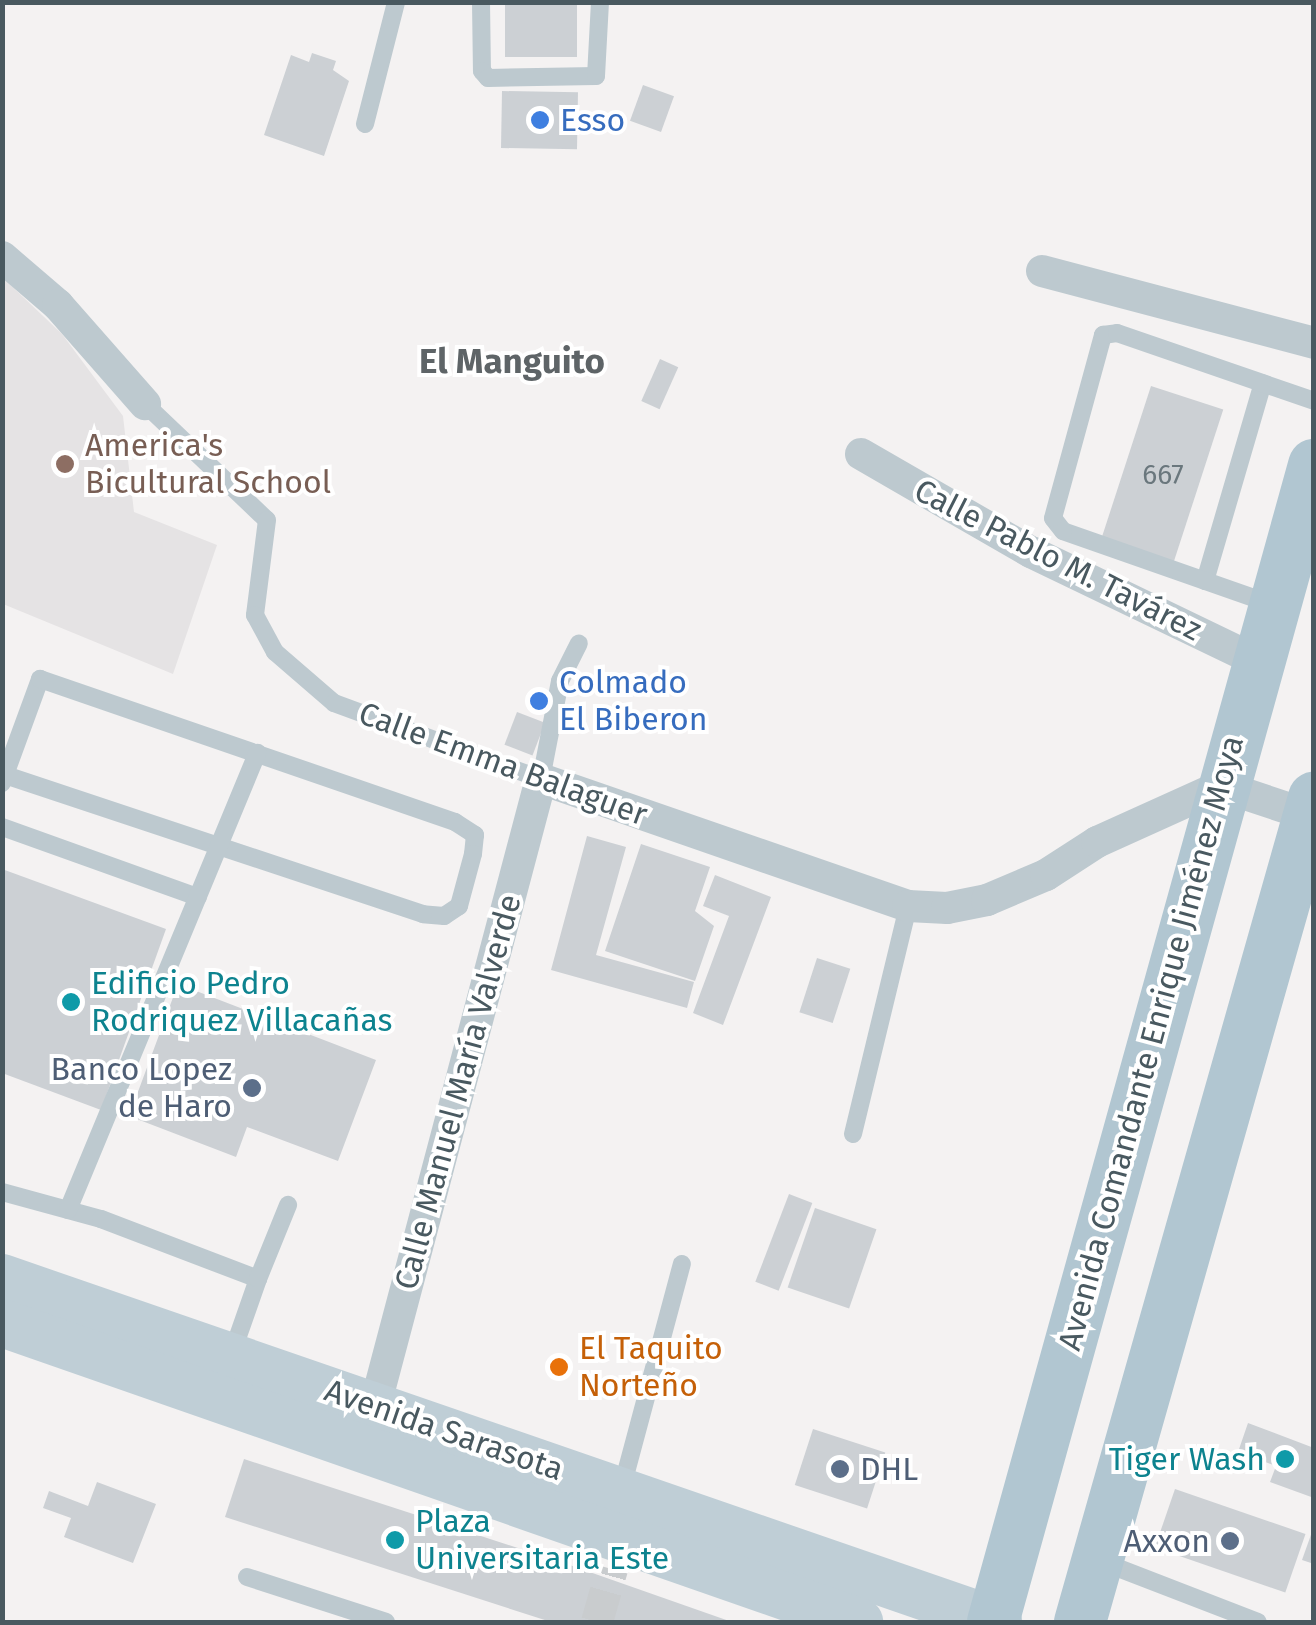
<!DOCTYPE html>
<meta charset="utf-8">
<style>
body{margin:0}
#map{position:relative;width:1316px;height:1625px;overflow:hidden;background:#f4f2f2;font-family:"Fira Sans",sans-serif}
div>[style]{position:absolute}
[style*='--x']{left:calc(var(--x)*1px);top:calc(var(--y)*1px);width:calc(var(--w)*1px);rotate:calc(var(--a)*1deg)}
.education>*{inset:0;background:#e5e3e4}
.building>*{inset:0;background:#ccd0d4;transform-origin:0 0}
.minor-tunnel>*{height:32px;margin-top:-16px;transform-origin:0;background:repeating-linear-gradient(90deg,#c9ccce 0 32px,transparent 0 48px)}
.service>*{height:18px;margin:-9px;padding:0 9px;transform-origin:9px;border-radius:9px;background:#bdc9cf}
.minor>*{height:32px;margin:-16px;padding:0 16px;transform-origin:16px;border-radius:16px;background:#bdc9cf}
.secondary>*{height:48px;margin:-24px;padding:0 24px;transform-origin:24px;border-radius:24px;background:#bfced6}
.primary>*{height:52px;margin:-26px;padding:0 26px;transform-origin:26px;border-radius:26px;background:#b1c6d1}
.dots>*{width:28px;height:28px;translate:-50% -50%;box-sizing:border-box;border:5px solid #fff;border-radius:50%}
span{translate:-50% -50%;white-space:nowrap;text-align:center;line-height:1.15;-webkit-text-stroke:8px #fff;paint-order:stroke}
.number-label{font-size:28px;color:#6a777d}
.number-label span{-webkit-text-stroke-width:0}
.shop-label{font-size:32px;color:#366cbe}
.left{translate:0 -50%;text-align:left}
.education-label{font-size:32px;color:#785e54}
.street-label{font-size:32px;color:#495960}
.culture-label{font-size:32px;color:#0d838f}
.right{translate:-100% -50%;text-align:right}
.service-label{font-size:32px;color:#4e5e75}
.food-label{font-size:32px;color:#c56008}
.neighbourhood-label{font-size:35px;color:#5e6467;font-weight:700}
.frame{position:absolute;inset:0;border:5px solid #495960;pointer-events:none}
</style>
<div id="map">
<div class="education">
<div style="clip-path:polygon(2px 277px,62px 334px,123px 416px,134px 512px,217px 545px,173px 674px,3px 604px)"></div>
</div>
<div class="building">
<div style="left:505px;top:2px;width:72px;height:55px"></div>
<div style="clip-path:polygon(312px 53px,336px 61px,333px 70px,349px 81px,324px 156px,264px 135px,291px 55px,309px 62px)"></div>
<div style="left:643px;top:85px;width:33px;height:38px;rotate:20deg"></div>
<div style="left:502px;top:91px;width:76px;height:57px;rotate:1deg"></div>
<div style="left:660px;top:359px;width:20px;height:46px;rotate:24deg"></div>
<div style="left:1151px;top:386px;width:76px;height:162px;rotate:18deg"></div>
<div style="left:517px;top:712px;width:30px;height:35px;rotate:21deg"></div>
<div style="clip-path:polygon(587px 836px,626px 847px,596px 955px,694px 982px,687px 1008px,551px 970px)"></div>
<div style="clip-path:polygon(641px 844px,710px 867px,695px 911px,714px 926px,695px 981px,605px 951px)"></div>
<div style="clip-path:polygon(2px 869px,166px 929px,101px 1110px,2px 1073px)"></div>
<div style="clip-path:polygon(715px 875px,771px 897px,723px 1025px,693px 1013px,729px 916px,703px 906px)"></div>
<div style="left:817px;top:958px;width:35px;height:57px;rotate:18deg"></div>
<div style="clip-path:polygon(178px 984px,376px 1060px,338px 1161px,247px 1127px,236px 1157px,129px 1116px)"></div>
<div style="left:789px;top:1194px;width:25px;height:94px;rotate:21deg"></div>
<div style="left:815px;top:1208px;width:65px;height:84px;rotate:19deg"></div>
<div style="clip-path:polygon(1248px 1423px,1314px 1448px,1314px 1498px,1270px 1482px,1276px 1466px,1238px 1452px)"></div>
<div style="left:813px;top:1429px;width:76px;height:59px;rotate:18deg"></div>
<div style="clip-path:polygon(244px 1459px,564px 1563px,732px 1622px,551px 1622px,225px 1517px)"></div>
<div style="clip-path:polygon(97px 1482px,156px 1504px,133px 1563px,64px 1537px,71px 1518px,43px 1508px,49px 1491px,88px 1506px)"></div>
<div style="left:1175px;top:1489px;width:138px;height:62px;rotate:19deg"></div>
<div style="clip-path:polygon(1313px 1529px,1314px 1529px,1314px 1564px,1302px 1560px)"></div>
</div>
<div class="minor-tunnel">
<div style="--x:597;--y:1622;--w:55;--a:-74.2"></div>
</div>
<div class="service">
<div style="--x:481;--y:2;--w:69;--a:89.2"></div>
<div style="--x:482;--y:71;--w:9;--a:49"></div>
<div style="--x:488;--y:78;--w:108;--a:-1.1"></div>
<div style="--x:596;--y:76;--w:74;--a:-86.9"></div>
<div style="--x:365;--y:124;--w:126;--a:-75.7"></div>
<div style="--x:145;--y:404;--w:168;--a:43.6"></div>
<div style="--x:267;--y:520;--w:96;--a:97.2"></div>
<div style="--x:255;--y:615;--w:42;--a:61.6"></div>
<div style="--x:275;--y:652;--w:78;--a:40.8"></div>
<div style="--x:334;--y:703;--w:221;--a:20.2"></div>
<div style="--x:541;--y:779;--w:100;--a:-79"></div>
<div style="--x:560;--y:681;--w:42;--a:-63.4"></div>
<div style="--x:1205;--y:581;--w:206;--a:-73.7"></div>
<div style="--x:1271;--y:604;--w:220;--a:-160.7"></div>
<div style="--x:1063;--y:531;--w:16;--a:-128"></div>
<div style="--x:1053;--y:518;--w:190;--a:-74.7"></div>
<div style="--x:1103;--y:335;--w:14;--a:-8"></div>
<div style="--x:1117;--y:333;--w:208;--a:19"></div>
<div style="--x:2;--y:783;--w:111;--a:-69.9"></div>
<div style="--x:40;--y:679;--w:439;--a:19"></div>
<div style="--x:455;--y:822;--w:24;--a:33"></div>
<div style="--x:475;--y:835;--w:19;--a:96"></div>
<div style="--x:473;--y:854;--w:54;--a:105.1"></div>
<div style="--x:459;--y:906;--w:18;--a:146"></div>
<div style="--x:444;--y:916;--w:21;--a:-175"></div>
<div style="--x:423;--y:914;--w:440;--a:-161.6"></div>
<div style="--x:2;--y:827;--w:208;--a:19.7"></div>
<div style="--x:853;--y:1134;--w:235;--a:-76.4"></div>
<div style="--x:2;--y:1192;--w:103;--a:15.3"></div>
<div style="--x:101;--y:1219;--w:168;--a:20.9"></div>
<div style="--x:258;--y:1279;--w:82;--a:109.3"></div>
<div style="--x:68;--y:1210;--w:495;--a:-67.5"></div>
<div style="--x:258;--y:1279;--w:80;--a:-67.9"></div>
<div style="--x:621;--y:1491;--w:235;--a:-75"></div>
<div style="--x:1100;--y:1561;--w:169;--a:21.1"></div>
<div style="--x:247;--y:1577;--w:146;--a:17.9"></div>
</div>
<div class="minor">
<div style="--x:2;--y:257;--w:74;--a:40.6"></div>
<div style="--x:58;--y:305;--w:132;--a:48.7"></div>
<div style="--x:1042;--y:271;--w:281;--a:14.8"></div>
<div style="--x:861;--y:454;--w:196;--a:30"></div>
<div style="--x:1031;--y:552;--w:251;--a:25.7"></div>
<div style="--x:375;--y:1406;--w:649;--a:-75.17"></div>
<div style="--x:541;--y:779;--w:388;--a:19.1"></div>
<div style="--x:908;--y:906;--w:39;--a:3"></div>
<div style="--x:947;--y:908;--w:41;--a:-11.3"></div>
<div style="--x:987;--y:900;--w:64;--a:-23"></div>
<div style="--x:1046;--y:875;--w:61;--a:-32.9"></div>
<div style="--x:1097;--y:842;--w:136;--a:-24.3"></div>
<div style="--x:1221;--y:786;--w:98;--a:18.4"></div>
</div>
<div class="secondary">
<div style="--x:2;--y:1278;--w:1054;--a:19.05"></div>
<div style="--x:2;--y:1323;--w:908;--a:19.23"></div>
</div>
<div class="primary">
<div style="--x:993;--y:1622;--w:1201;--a:-74.49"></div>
<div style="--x:1080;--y:1622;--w:857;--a:-74.15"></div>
</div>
<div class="dots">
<div style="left:540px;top:120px;background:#3f7fe0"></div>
<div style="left:65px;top:464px;background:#8d6e63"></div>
<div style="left:539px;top:701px;background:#3f7fe0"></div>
<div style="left:71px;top:1002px;background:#0f9aa8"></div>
<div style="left:252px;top:1088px;background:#5c6f8a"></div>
<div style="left:559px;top:1367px;background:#e8710a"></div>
<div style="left:1285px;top:1459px;background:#0f9aa8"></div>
<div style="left:840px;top:1469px;background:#5c6f8a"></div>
<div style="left:395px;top:1540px;background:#0f9aa8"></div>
<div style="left:1230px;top:1541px;background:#5c6f8a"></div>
</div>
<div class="number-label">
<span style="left:1163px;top:475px">667</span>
</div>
<div class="shop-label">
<span class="left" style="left:560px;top:120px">Esso</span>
<span class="left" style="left:559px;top:701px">Colmado<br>El Biberon</span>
</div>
<div class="education-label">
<span class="left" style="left:85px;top:464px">America's<br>Bicultural School</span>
</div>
<div class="street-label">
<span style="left:1058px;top:560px;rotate:27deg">Calle Pablo M. Tavárez</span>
<span style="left:503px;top:764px;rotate:20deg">Calle Emma Balaguer</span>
<span style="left:1151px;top:1043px;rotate:-75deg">Avenida Comandante Enrique Jiménez Moya</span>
<span style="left:458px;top:1092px;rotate:-75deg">Calle Manuel María Valverde</span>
<span style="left:444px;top:1430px;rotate:19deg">Avenida Sarasota</span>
</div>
<div class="culture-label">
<span class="left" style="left:91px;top:1002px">Edificio Pedro<br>Rodriquez Villacañas</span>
<span class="right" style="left:1265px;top:1459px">Tiger Wash</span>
<span class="left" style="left:415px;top:1540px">Plaza<br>Universitaria Este</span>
</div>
<div class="service-label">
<span class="right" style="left:232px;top:1088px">Banco Lopez<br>de Haro</span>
<span class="left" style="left:860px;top:1469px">DHL</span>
<span class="right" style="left:1210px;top:1541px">Axxon</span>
</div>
<div class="food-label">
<span class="left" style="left:579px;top:1367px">El Taquito<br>Norteño</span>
</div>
<div class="neighbourhood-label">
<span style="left:512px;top:361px">El Manguito</span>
</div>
<div class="frame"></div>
</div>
